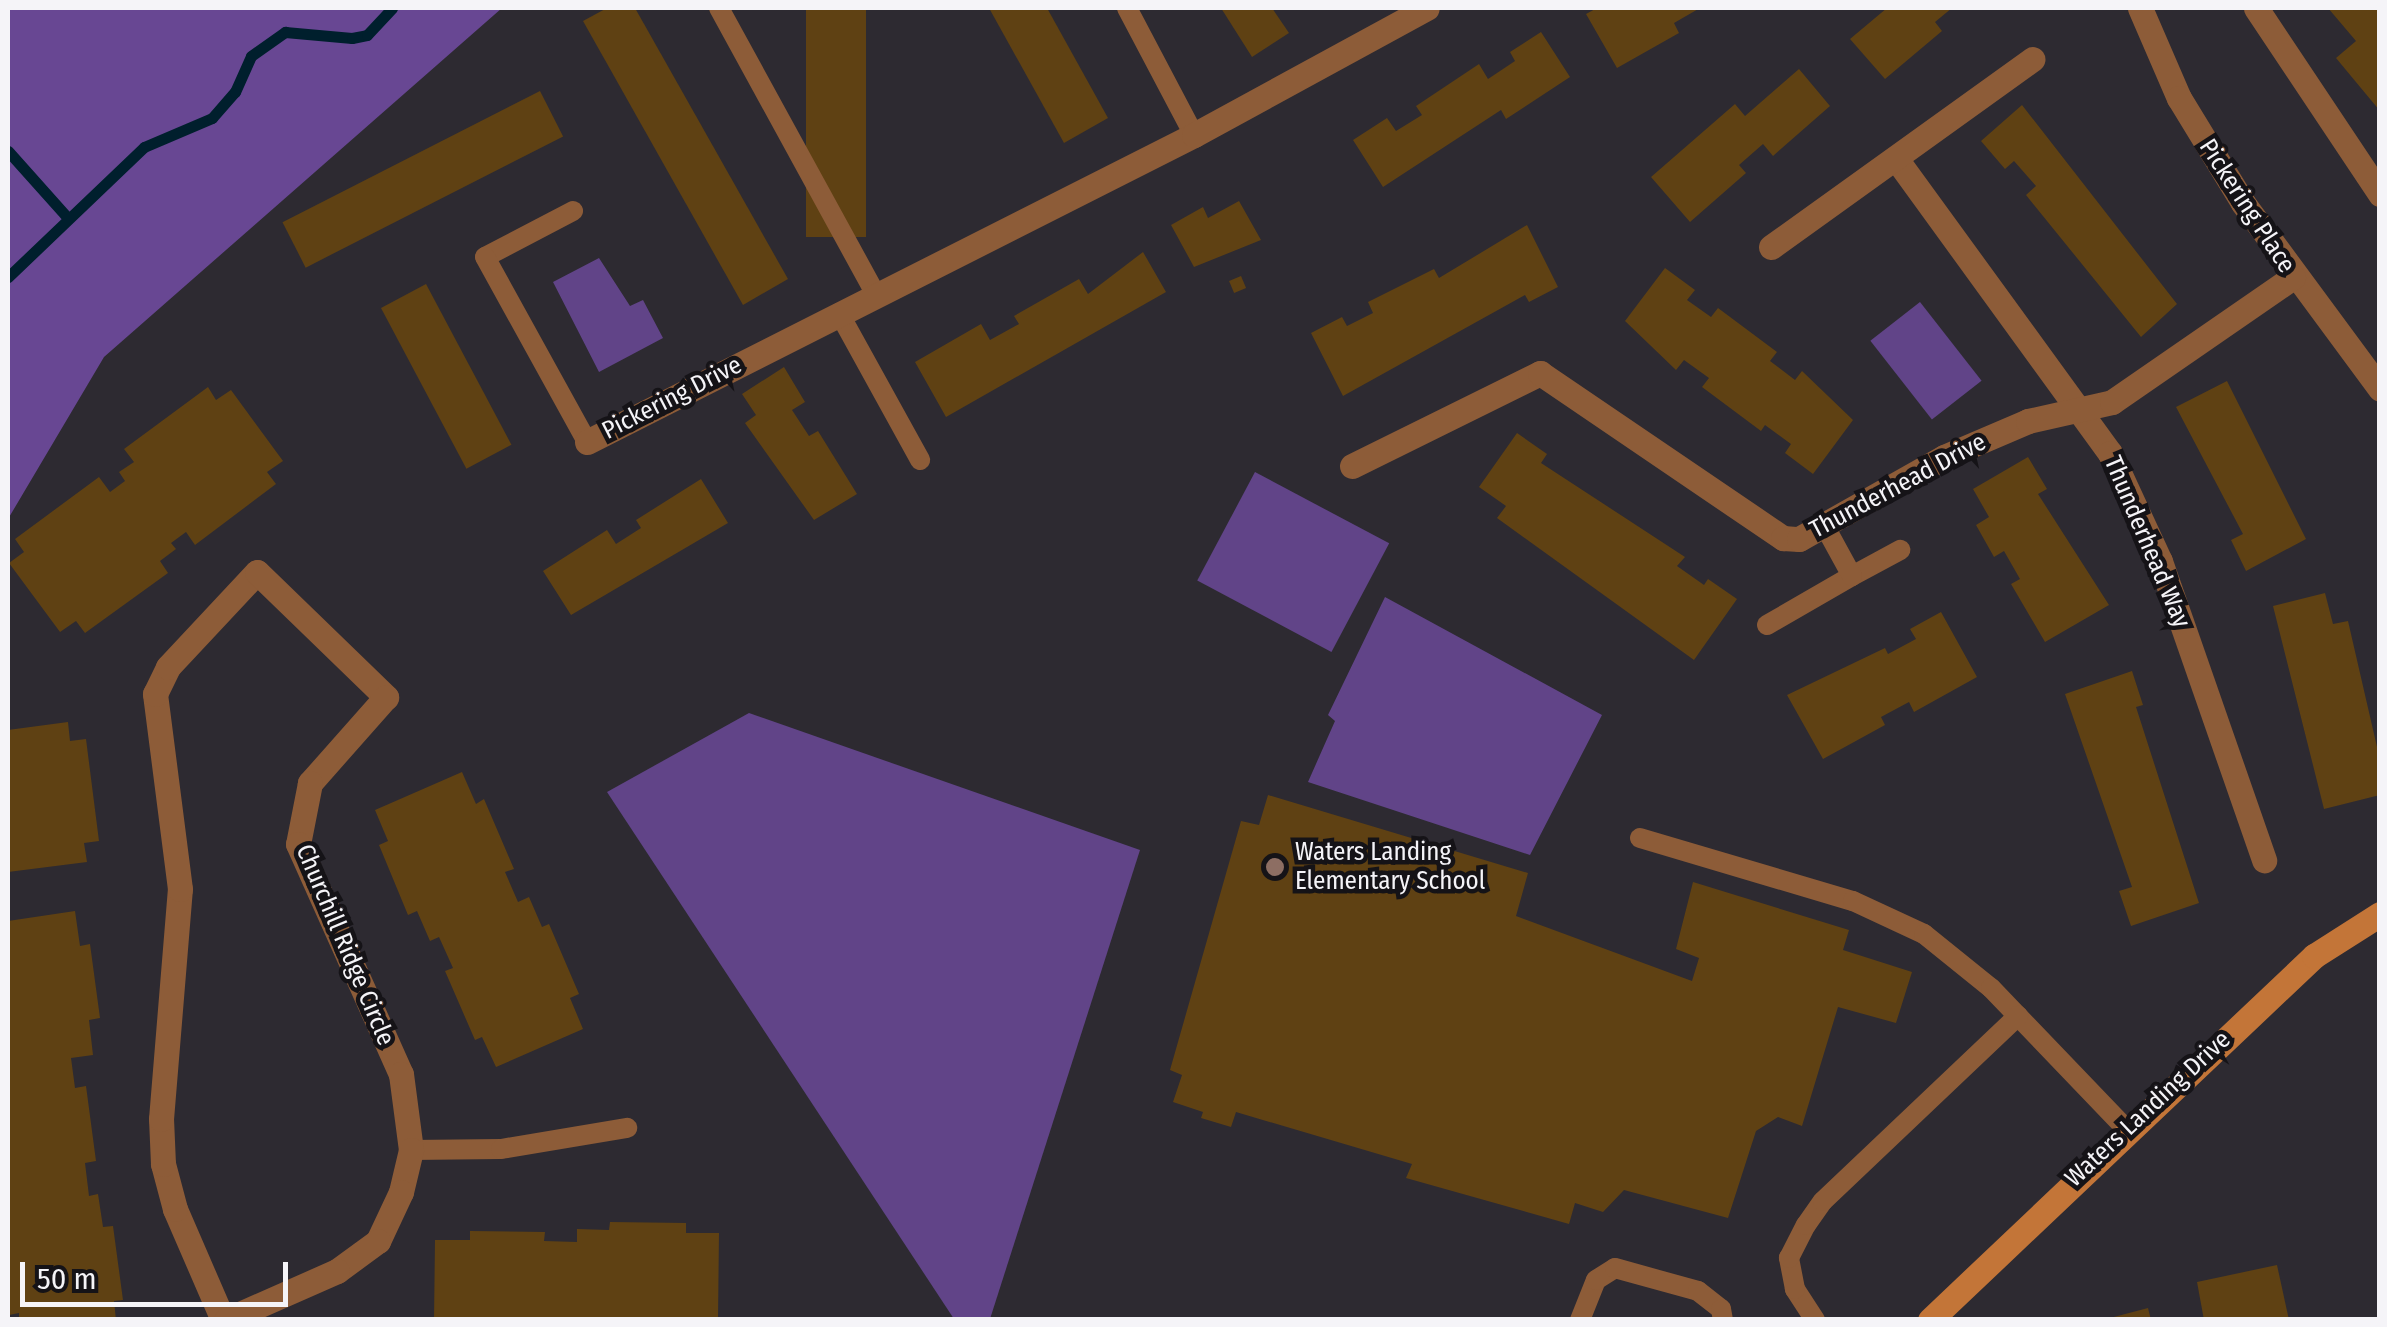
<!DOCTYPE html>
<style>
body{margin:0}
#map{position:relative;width:2387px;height:1327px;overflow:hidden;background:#2d2a31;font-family:"Fira Sans Condensed",sans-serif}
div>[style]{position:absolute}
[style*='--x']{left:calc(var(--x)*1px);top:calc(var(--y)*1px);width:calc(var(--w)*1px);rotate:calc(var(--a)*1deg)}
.green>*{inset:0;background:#614488;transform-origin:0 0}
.forest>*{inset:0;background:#684793}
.stream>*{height:11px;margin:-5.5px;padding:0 5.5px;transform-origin:5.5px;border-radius:5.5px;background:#001f2d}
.building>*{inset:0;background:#5f4113;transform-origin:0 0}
.lane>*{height:20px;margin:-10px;padding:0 10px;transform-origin:10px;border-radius:10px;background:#8d5c38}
.street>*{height:25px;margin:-12.5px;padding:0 12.5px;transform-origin:12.5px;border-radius:12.5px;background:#8d5c38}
.secondary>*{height:25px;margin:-12.5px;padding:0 12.5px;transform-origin:12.5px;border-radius:12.5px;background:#c37538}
.dots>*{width:28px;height:28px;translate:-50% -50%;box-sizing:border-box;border:5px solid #151317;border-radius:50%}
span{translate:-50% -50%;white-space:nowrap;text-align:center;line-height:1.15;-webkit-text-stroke:9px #151317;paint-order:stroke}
.street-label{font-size:25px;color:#f5f4f8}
.poi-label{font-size:25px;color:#f5f4f8}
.left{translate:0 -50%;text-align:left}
.frame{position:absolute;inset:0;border:10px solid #f5f4f8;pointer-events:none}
.scale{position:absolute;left:20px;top:1262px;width:268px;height:45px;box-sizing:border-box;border:5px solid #f5f4f8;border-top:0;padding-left:12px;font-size:30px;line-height:35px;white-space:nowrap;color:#f5f4f8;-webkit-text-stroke:8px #151317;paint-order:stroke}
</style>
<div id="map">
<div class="green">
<div style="clip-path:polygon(599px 258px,630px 306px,643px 300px,663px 338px,599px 372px,553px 282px)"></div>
<div style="left:1920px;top:302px;width:100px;height:63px;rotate:52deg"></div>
<div style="left:1255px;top:472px;width:152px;height:123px;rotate:28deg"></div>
<div style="clip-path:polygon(1385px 597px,1602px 715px,1530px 855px,1308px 782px,1335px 721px,1328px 715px)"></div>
<div style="clip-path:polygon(749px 713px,1140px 850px,990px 1319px,954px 1319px,607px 792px)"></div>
</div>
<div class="forest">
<div style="clip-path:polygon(8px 8px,502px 8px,104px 357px,8px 519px)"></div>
</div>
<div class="stream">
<div style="--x:8;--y:151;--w:90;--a:48.2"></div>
<div style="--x:8;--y:277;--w:188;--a:-43.7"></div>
<div style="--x:144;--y:147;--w:74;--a:-23.1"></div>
<div style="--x:212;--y:118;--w:35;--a:-49"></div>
<div style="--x:235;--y:92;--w:39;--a:-66"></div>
<div style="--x:251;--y:56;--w:42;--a:-35.2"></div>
<div style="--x:285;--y:32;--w:67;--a:5.1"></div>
<div style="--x:352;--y:38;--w:15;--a:-11"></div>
<div style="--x:367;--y:35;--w:37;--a:-47"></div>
</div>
<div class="building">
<div style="clip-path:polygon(607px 8px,635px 8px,788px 279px,743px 305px,583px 21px)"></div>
<div style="left:806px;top:8px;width:60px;height:229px"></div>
<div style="clip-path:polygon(989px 8px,1047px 8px,1108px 118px,1064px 143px)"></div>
<div style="clip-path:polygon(1221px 8px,1272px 8px,1289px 33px,1252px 57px)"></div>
<div style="clip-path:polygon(1597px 8px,1700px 8px,1674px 23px,1679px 33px,1617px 68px,1586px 14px)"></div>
<div style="clip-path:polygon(1887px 8px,1952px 8px,1935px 22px,1942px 31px,1885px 79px,1850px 39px)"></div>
<div style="clip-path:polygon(2328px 8px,2380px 8px,2380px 111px,2336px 58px,2356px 41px)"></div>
<div style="clip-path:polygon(1541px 32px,1570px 77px,1506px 119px,1501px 110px,1383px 187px,1353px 140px,1387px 118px,1396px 131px,1422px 115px,1416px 106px,1479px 64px,1488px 79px,1515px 61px,1510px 52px)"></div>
<div style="clip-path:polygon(1799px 69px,1830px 106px,1773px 156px,1763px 144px,1739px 165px,1746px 173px,1690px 222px,1651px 177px,1735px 104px,1745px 116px)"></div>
<div style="left:540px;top:91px;width:51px;height:289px;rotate:63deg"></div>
<div style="clip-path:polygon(2022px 105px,2177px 304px,2141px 337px,2026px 195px,2036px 186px,2014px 161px,2005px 169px,1981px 141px)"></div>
<div style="clip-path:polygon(1239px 201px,1261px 240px,1194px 267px,1171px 225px,1203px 207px,1208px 218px)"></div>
<div style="clip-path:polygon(1527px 225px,1558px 287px,1529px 302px,1525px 295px,1343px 396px,1311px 333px,1342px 317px,1347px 326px,1373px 313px,1368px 302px,1434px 269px,1439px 278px)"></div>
<div style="clip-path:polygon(1143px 252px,1166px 292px,946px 417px,915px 362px,981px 324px,990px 340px,1019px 324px,1014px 316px,1079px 279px,1088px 294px)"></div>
<div style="clip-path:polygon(1665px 268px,1695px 290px,1687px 300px,1711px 317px,1718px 308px,1777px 352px,1770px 361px,1795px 380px,1802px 371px,1853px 420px,1813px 474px,1785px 453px,1791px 444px,1765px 425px,1761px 431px,1702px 387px,1709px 378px,1684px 360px,1676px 370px,1625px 321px)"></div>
<div style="left:1241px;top:276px;width:13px;height:13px;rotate:67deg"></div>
<div style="left:426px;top:284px;width:182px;height:51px;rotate:62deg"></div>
<div style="clip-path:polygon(784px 367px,805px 402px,792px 410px,809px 436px,818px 431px,857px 494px,814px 520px,745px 423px,756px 415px,742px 394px)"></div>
<div style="clip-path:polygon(2227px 381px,2306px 539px,2246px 571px,2231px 540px,2243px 534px,2176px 407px)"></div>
<div style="clip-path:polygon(208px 387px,216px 400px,231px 390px,283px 461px,267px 472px,276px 484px,195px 545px,186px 532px,171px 543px,176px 549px,160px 561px,168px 573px,85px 633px,76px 621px,60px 632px,9px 563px,24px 552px,15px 539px,99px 477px,110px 492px,125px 481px,119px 472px,134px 462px,124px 449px)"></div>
<div style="clip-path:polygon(1517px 433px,1547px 454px,1541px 463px,1685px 557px,1677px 566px,1704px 585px,1708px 579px,1737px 599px,1694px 660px,1497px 518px,1506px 506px,1479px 487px)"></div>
<div style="clip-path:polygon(2028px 457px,2047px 489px,2038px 494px,2109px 605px,2045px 642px,2011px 584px,2020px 579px,2004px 551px,1994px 557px,1976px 525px,1989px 517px,1973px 489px)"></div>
<div style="clip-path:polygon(701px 479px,728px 523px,571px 615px,543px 571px,607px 530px,616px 544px,641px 528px,636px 520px)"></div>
<div style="clip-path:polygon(2325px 593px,2333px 624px,2348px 621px,2380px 760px,2380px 795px,2324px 809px,2273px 606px)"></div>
<div style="clip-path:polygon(1941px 612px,1977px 677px,1914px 712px,1909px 702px,1881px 717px,1885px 725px,1823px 759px,1787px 695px,1885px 648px,1888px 654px,1916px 639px,1910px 629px)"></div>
<div style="clip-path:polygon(2132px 671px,2143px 705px,2136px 707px,2199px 903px,2131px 926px,2119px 891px,2132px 887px,2065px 694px)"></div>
<div style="clip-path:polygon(68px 722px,70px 741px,86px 739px,99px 841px,84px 843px,87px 862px,8px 872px,8px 730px)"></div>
<div style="clip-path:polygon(462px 772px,476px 804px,484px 799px,514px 869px,505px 872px,518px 902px,529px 897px,542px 927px,549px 924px,579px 994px,570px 998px,583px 1029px,496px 1067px,482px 1037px,475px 1040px,445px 971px,453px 968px,439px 937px,430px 941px,417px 911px,408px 915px,379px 845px,388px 841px,375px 810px)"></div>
<div style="clip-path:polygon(1268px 795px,1528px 873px,1516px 916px,1692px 981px,1699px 958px,1676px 949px,1693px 882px,1849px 930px,1843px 950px,1912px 972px,1896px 1023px,1838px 1007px,1802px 1126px,1778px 1117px,1756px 1131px,1728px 1218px,1624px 1190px,1603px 1212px,1575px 1203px,1569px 1224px,1406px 1178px,1412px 1164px,1236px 1112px,1231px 1127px,1201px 1118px,1203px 1112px,1173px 1102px,1182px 1075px,1170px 1070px,1241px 821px,1259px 825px)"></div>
<div style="clip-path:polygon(75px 911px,80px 946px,90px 944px,100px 1018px,89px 1020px,93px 1055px,71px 1058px,75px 1088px,86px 1086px,96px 1161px,85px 1163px,89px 1196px,98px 1194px,103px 1227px,113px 1226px,123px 1300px,114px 1301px,116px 1320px,19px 1320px,19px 1313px,9px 1315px,8px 1301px,8px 921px)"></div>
<div style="clip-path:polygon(610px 1222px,686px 1223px,686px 1233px,719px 1233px,718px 1320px,434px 1320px,435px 1240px,470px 1240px,470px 1231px,545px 1232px,544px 1241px,577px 1242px,577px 1229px,609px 1230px)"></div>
<div style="clip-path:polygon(2277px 1265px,2289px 1320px,2204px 1320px,2197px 1282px)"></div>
<div style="clip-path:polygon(2148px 1308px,2151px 1320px,2111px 1320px,2110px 1318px)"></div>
</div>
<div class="lane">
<div style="--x:719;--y:8;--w:328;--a:61.3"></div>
<div style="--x:1127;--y:8;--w:144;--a:62.2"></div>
<div style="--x:573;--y:211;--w:99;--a:152.4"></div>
<div style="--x:485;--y:257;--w:211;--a:61.1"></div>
<div style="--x:839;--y:313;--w:168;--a:61.1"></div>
<div style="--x:1852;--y:576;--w:55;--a:-28.4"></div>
<div style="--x:1767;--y:625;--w:98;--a:-30"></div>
<div style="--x:1852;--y:576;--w:60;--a:-118.7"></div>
<div style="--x:1640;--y:838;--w:222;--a:16.5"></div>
<div style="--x:1853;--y:901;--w:78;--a:24.9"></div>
<div style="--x:1924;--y:934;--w:86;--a:38.9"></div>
<div style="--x:1991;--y:988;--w:195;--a:46.2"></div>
<div style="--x:411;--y:1150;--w:90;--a:-0.6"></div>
<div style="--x:501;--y:1149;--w:128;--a:-9.5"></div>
<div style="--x:1580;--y:1320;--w:43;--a:-68.2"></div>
<div style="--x:1596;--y:1280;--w:22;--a:-32"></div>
<div style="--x:1615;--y:1268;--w:86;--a:15.5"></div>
<div style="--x:1698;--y:1291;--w:29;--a:38"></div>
<div style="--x:1721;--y:1309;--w:11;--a:80"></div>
<div style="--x:1815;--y:1320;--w:37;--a:-123"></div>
<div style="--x:1795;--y:1289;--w:32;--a:-101"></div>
<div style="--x:1789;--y:1258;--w:37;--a:-63"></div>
<div style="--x:1806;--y:1225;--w:29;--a:-55"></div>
<div style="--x:1823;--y:1201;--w:269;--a:-43.5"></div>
</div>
<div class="street">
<div style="--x:2140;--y:8;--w:98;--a:66.6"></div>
<div style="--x:2179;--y:98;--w:123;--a:58.6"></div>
<div style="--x:2243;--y:203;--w:231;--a:53.6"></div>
<div style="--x:2256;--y:8;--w:224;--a:56.3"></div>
<div style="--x:1897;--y:160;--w:362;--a:54"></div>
<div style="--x:2110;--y:453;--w:119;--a:65.2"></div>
<div style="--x:2160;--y:561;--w:317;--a:70.8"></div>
<div style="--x:1771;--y:247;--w:322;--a:-35.7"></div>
<div style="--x:587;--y:442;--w:680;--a:-26.83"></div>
<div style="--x:1194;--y:135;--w:265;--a:-28.6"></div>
<div style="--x:1352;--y:466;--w:210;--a:-26.3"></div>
<div style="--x:1540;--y:373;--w:294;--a:34.2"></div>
<div style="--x:1783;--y:538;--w:16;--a:4"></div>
<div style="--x:1799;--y:539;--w:167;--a:-29.5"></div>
<div style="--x:1944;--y:457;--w:91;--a:-23.2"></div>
<div style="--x:2028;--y:421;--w:86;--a:-12.7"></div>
<div style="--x:2112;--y:402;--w:220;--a:-34.6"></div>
<div style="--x:223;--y:1320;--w:121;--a:-113.4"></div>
<div style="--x:175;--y:1209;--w:47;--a:-104.9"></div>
<div style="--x:163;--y:1164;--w:45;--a:-92.5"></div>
<div style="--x:161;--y:1119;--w:231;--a:-85.3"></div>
<div style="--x:180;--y:889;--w:197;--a:-97.3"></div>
<div style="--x:155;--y:694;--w:30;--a:-64"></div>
<div style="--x:168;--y:667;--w:130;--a:-46.9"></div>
<div style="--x:257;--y:572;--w:180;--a:44.1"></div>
<div style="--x:386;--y:697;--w:115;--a:131.5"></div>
<div style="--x:310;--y:783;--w:62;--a:101.1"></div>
<div style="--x:298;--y:844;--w:252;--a:65.9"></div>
<div style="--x:401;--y:1074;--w:77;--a:82.5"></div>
<div style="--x:411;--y:1150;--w:43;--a:103.4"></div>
<div style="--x:401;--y:1192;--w:54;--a:115.1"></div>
<div style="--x:378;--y:1241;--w:51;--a:143.8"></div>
<div style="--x:337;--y:1271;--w:121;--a:156.2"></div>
</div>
<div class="secondary">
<div style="--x:1930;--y:1320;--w:529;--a:-43.47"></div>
<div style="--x:2314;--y:956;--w:78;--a:-32.5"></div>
</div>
<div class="dots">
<div style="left:1275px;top:867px;background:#8d6e63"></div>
</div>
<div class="street-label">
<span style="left:2247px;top:206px;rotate:57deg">Pickering Place</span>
<span style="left:672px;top:398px;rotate:-27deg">Pickering Drive</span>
<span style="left:1898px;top:486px;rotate:-28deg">Thunderhead Drive</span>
<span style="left:2147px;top:542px;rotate:67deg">Thunderhead Way</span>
<span style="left:345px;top:945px;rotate:67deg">Churchill Ridge Circle</span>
<span style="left:2148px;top:1109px;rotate:-43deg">Waters Landing Drive</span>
</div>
<div class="poi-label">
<span class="left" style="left:1295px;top:867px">Waters Landing<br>Elementary School</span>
</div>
<div class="frame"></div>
<div class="scale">50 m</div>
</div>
